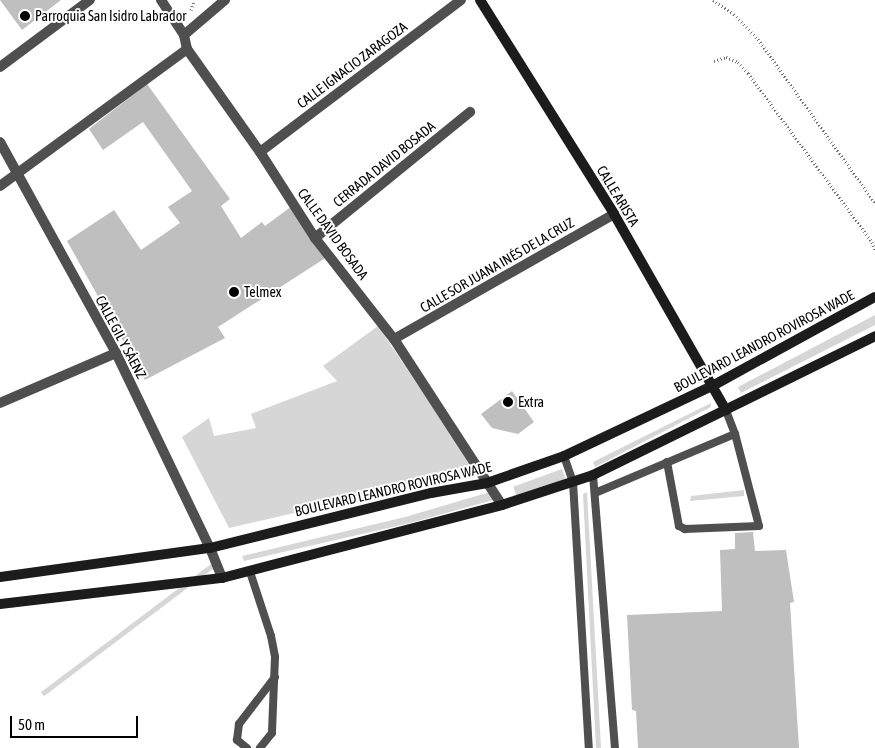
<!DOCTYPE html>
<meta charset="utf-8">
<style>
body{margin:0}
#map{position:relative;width:875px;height:748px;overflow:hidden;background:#fff;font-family:"Asap Condensed",sans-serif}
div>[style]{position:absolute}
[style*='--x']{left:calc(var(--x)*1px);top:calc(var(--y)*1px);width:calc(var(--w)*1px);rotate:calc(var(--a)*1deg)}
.green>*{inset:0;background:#d6d6d6;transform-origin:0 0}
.building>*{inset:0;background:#bfbfbf}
.path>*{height:3px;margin-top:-1.5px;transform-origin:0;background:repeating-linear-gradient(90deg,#717171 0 1px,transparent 0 3.5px)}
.lane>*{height:8px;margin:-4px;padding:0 4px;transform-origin:4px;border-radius:4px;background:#4f4f4f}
.street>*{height:10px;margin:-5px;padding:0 5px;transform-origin:5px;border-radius:5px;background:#4f4f4f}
.secondary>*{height:10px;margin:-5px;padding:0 5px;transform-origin:5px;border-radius:5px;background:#1c1c1c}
.dots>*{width:14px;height:14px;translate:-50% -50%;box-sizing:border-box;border:2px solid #fff;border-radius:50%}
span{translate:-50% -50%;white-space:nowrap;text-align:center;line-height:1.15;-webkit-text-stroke:4px #fff;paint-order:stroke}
.poi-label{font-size:14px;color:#000}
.left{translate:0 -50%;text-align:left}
.street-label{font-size:14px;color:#000}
.scale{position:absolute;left:10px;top:716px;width:128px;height:22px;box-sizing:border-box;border:2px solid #000;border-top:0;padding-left:6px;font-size:15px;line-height:18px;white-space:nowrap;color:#000;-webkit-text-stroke:4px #fff;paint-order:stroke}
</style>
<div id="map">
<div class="green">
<div style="clip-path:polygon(875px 315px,875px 325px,741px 393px,738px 387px)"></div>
<div style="clip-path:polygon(378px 326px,476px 471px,229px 528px,182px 437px,209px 418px,214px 436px,256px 428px,251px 414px,337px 381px,323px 366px)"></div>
<div style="clip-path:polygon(711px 403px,711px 407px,595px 467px,593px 462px)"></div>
<div style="left:562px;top:469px;width:12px;height:52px;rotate:70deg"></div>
<div style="clip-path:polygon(744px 490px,744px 496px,690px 501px,691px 496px)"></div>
<div style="clip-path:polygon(490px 492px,493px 500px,410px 523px,244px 561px,242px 556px,405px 517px)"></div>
<div style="clip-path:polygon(587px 492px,601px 748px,596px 748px,583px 494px)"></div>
<div style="left:211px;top:564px;width:5px;height:213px;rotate:53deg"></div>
</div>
<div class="building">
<div style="clip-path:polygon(0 0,61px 0,22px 30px)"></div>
<div style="clip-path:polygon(147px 84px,230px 199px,221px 206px,241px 238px,262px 222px,265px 226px,292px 206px,327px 257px,218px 327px,225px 338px,145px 380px,67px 241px,114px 210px,141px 250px,180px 223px,168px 207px,192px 191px,143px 122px,103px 150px,89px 129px)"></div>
<div style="clip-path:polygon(512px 391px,534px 422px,518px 434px,492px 428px,481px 414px)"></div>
<div style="clip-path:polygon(753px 532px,755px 551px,786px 550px,794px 602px,790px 603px,799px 748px,638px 748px,636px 711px,632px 710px,627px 615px,722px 611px,720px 550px,735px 549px,735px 533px)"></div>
</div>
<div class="path">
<div style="--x:713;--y:0;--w:25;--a:34"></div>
<div style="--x:734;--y:14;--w:35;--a:46"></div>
<div style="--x:758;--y:39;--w:201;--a:54.5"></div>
<div style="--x:191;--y:10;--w:10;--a:-73"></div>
<div style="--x:714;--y:61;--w:13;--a:-18"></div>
<div style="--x:726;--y:57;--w:13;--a:23"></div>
<div style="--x:738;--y:62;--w:15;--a:48"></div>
<div style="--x:748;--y:73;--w:210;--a:53.7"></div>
<div style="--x:872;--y:242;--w:9;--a:69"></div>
</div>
<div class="lane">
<div style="--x:564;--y:456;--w:28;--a:71"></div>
<div style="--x:573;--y:482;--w:266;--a:86.6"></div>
<div style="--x:667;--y:462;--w:65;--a:79.4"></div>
<div style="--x:679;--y:526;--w:7;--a:27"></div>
<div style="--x:685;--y:529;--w:74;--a:-2.3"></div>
<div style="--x:759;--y:526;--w:95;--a:-104.6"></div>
<div style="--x:593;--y:475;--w:274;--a:85.4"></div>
<div style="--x:595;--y:493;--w:152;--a:-22.9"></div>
<div style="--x:735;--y:434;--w:26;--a:-111"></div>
<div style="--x:250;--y:572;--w:67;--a:71.8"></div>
<div style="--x:271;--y:636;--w:21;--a:79"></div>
<div style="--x:275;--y:657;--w:76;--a:92.3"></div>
<div style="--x:272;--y:733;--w:19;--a:129"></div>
<div style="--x:247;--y:748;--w:13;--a:-141"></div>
<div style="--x:237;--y:740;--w:16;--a:-83"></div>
<div style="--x:239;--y:724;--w:59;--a:-52.5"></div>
</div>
<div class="street">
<div style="--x:161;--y:0;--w:42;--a:56.7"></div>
<div style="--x:184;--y:35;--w:14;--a:78"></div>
<div style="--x:187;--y:49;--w:126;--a:54.7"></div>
<div style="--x:260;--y:152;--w:102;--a:57.4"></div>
<div style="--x:315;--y:238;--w:128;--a:52"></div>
<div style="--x:394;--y:339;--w:198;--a:57"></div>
<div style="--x:184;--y:35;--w:54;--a:-40.5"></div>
<div style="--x:0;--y:67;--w:112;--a:-36.7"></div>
<div style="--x:0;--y:142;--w:241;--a:61.2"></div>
<div style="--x:116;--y:353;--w:216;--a:64.3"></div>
<div style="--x:210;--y:548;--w:32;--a:68"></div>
<div style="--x:260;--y:152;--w:252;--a:-37.1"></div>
<div style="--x:0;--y:186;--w:232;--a:-36.2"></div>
<div style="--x:315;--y:238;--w:200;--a:-39.1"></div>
<div style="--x:394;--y:339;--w:253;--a:-29.6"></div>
<div style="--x:0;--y:403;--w:126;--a:-23.3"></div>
</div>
<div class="secondary">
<div style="--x:480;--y:0;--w:252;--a:57.9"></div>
<div style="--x:614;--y:214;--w:226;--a:60.3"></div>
<div style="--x:0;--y:577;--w:212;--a:-7.9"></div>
<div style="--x:210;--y:548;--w:228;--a:-14"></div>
<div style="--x:431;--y:493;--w:57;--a:-10.1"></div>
<div style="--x:487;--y:483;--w:82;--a:-19.3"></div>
<div style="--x:564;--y:456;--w:166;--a:-25.3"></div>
<div style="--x:714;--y:385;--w:183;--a:-28.7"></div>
<div style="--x:0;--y:604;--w:224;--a:-6.7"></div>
<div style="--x:222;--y:578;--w:289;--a:-14.6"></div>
<div style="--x:502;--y:505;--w:96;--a:-18.2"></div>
<div style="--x:593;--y:475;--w:314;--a:-26.2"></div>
</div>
<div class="dots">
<div style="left:25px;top:16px;background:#000"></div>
<div style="left:234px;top:292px;background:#000"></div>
<div style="left:508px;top:402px;background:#000"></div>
</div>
<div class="poi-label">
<span class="left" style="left:35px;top:16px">Parroquia San Isidro Labrador</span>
<span class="left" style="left:244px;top:292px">Telmex</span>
<span class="left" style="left:518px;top:402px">Extra</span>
</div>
<div class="street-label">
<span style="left:352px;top:65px;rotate:-37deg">CALLE IGNACIO ZARAGOZA</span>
<span style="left:384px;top:164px;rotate:-39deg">CERRADA DAVID BOSADA</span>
<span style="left:618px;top:196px;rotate:59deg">CALLE ARISTA</span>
<span style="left:333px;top:234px;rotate:54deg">CALLE DAVID BOSADA</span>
<span style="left:497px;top:265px;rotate:-30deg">CALLE SOR JUANA INÉS DE LA CRUZ</span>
<span style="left:121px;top:337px;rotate:62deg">CALLE GIL Y SÁENZ</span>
<span style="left:764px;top:341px;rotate:-28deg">BOULEVARD LEANDRO ROVIROSA WADE</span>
<span style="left:393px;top:489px;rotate:-13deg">BOULEVARD LEANDRO ROVIROSA WADE</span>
</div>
<div class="scale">50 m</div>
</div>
